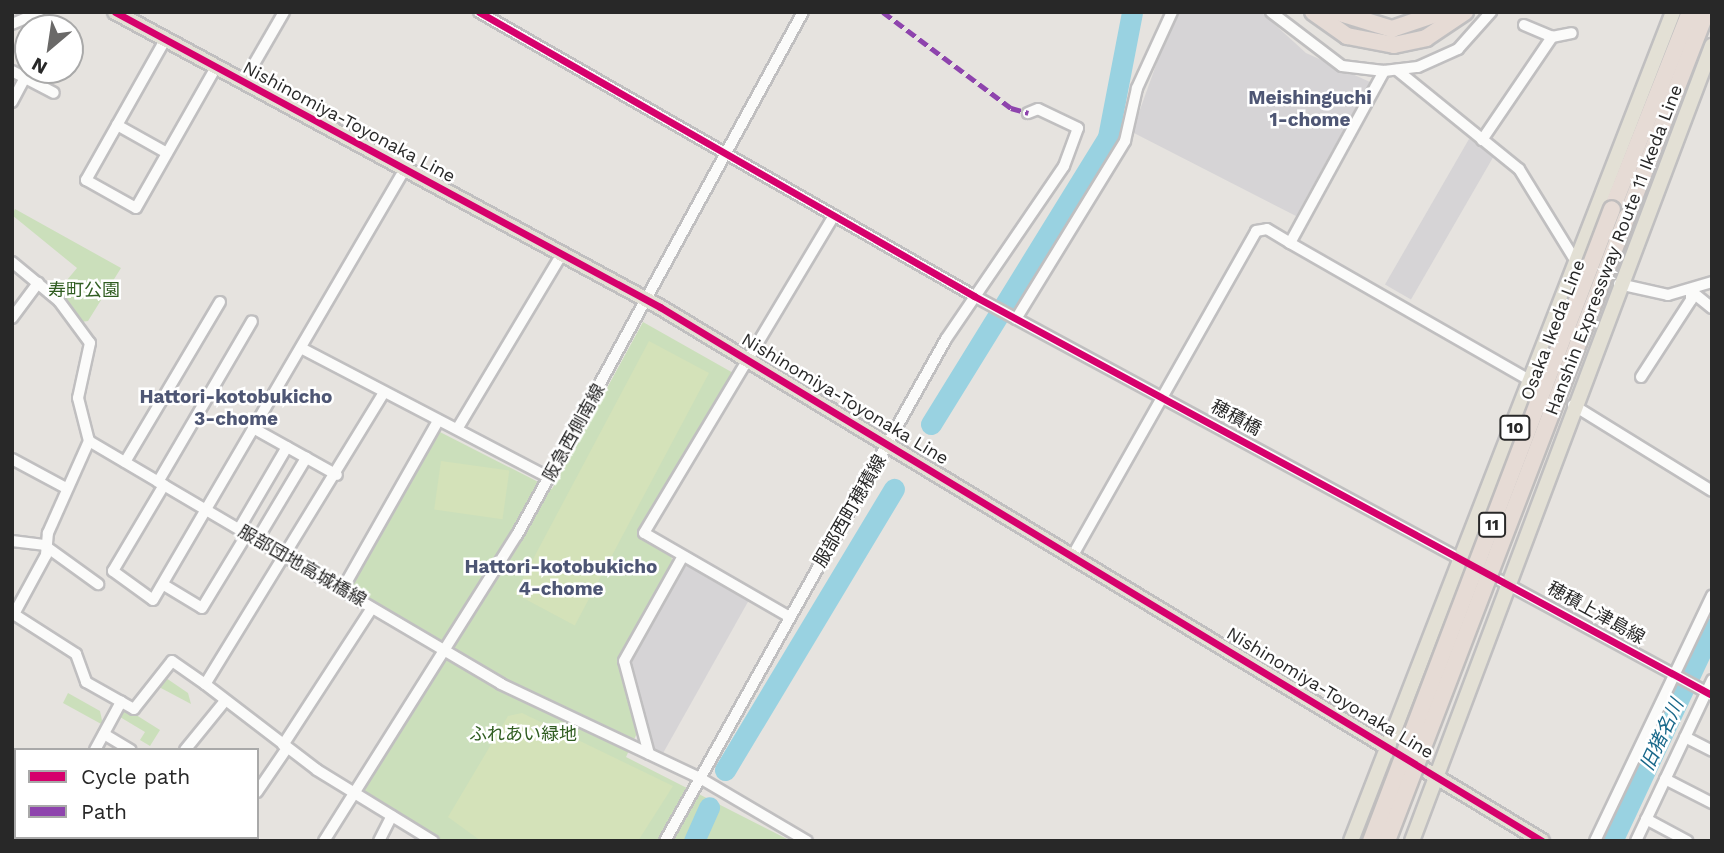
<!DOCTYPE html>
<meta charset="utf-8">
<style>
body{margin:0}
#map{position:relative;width:1724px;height:853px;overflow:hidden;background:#e6e3df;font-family:"Work Sans","Noto Sans JP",sans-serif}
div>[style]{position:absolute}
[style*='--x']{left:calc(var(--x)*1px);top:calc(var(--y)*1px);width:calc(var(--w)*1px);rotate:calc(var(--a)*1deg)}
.industrial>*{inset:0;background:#d6d4d6;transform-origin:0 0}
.green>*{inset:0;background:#cbdfbb}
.pitch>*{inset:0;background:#d4e2b9;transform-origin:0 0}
.river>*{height:21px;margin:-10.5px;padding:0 10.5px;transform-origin:10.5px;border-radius:10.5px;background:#99d2e1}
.roads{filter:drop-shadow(2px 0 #c0bfc0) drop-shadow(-2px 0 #c0bfc0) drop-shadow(0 2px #c0bfc0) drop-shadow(0 -2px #c0bfc0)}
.minor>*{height:10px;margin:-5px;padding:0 5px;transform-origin:5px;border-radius:5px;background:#fbfbfa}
.major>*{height:14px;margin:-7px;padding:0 7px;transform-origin:7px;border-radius:7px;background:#e3e0d5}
.highway>*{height:16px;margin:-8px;padding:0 8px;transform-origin:8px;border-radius:8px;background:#e6dbd5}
.bridges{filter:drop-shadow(2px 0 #bfbdbd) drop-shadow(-2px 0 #bfbdbd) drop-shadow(0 2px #bfbdbd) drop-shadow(0 -2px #bfbdbd)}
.highway-bridge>*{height:16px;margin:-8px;padding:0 8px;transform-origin:8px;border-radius:8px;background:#e6dbd5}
.quiet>*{height:5px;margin-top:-2.5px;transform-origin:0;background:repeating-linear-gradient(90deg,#8e44ad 0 10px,transparent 0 15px)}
.cycleway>*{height:7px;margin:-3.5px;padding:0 3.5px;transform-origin:3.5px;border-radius:3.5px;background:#d6006c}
span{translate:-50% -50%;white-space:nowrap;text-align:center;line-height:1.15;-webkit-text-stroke:5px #fff;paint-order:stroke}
.shield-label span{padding:2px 5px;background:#fff;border:2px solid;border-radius:5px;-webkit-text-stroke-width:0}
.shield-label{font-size:16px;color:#282828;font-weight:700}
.street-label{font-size:18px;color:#282828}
.park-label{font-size:18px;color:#305d21}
.neighbourhood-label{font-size:19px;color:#4e5674;font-weight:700}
.water-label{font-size:19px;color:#1a698b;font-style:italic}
.frame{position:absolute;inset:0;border:14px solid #282828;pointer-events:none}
.legend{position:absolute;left:14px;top:748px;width:245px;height:91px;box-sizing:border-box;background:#fff;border:2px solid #a9a9a9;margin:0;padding:9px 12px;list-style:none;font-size:21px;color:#282828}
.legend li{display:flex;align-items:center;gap:14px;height:35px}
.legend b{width:35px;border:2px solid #a9a9a9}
.north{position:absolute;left:14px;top:14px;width:70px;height:70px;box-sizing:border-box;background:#fff;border:2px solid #a9a9a9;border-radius:50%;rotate:209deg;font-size:19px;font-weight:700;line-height:28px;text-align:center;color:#282828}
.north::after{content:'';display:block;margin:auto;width:24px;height:32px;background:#6a6968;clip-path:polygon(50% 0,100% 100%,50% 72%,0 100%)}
</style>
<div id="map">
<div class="industrial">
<div style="clip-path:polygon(1175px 12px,1261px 12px,1306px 53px,1370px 82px,1296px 216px,1132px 132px)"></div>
<div style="left:1469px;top:139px;width:30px;height:168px;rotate:30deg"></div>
<div style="clip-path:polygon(687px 564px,749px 600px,662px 755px,656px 752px,629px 660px)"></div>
</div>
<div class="green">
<div style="clip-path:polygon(15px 209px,121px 268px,88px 321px,81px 322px,57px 292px,77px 268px,12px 215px)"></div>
<div style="clip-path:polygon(643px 322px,735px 374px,638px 535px,671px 555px,673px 565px,618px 660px,637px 733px,626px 757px,791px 841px,443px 841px,363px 790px,452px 649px,353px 591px,351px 582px,438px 431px,552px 489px)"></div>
<div style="clip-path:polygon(166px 678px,188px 693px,191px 704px,159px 687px)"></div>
<div style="clip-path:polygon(68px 693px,100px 711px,103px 725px,63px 703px)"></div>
<div style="clip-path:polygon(125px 708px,160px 730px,150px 746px,140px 740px,145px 732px,120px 717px)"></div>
</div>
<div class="pitch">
<div style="left:649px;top:341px;width:68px;height:286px;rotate:28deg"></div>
<div style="left:441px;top:461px;width:69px;height:49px;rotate:8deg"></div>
<div style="clip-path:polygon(522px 713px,673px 786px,638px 841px,481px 841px,448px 817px,508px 716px)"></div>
</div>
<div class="river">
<div style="--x:931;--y:424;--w:337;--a:-58.3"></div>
<div style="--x:1108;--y:137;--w:127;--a:-79.1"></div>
<div style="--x:725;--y:770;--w:328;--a:-59"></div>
<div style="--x:694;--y:841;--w:37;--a:-66"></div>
<div style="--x:1612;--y:841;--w:235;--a:-64.9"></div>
</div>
<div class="roads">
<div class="minor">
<div style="--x:36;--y:12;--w:17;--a:66"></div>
<div style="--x:479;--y:12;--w:571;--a:29.84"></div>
<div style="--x:974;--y:296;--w:839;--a:28.4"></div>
<div style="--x:1271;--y:12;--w:89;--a:37.3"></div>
<div style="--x:1342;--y:66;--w:42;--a:6.8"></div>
<div style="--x:1384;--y:71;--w:34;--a:-7"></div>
<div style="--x:1418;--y:67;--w:44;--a:-24.2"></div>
<div style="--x:1458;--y:49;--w:50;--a:-48.3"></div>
<div style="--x:12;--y:24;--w:25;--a:-23"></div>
<div style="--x:1524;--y:25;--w:30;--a:23"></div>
<div style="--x:1552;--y:37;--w:20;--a:-11"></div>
<div style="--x:165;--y:40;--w:161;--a:119.4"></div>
<div style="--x:86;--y:180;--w:57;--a:29.2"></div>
<div style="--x:136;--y:208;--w:162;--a:-60.4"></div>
<div style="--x:1397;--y:70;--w:157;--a:39.1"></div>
<div style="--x:1519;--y:169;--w:113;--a:58.4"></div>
<div style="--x:12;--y:71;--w:47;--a:27.6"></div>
<div style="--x:243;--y:83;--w:82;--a:-60"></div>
<div style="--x:12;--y:102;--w:36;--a:-62"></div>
<div style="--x:117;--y:125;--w:57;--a:29.2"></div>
<div style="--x:1482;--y:140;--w:125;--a:-55.8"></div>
<div style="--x:1290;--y:243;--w:280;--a:29.8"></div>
<div style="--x:12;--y:262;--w:61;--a:39.7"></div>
<div style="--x:59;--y:301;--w:52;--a:53.6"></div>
<div style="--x:90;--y:343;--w:56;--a:102.3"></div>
<div style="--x:78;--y:398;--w:44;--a:75.7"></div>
<div style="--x:1619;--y:284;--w:50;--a:12.7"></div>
<div style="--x:1668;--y:295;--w:46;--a:-16.5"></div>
<div style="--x:1691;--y:291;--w:27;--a:39"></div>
<div style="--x:12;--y:318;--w:44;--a:-53.4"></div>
<div style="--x:1016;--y:319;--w:209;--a:-58.5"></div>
<div style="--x:1125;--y:141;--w:54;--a:-77.2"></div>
<div style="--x:1137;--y:88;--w:84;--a:-65.3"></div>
<div style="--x:301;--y:348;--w:281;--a:27.6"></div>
<div style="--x:1641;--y:377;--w:92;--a:-57"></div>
<div style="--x:1691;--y:300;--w:9;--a:-90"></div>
<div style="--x:383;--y:394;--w:340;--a:121.5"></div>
<div style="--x:205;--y:684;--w:141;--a:37.5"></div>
<div style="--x:317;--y:770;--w:136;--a:31.5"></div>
<div style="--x:1573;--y:405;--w:163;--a:31.7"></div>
<div style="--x:459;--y:426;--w:200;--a:-59.1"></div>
<div style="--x:253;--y:428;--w:96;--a:29.2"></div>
<div style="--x:89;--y:441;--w:478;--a:30.5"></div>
<div style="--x:501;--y:684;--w:220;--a:25.3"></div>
<div style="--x:700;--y:778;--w:124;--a:30.5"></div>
<div style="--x:12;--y:459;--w:61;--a:28.2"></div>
<div style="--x:125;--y:462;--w:186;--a:-59.3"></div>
<div style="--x:158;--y:482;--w:186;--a:-59.7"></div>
<div style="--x:164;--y:485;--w:100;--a:120.7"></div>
<div style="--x:113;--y:571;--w:49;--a:35.9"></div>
<div style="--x:153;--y:600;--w:498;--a:-59.7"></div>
<div style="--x:239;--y:529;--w:95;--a:-59.7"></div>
<div style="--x:257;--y:540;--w:96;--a:-59.1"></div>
<div style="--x:12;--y:541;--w:32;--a:7"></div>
<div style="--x:44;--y:545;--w:67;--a:35.8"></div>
<div style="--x:1073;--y:555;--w:372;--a:-60.5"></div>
<div style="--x:1256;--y:231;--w:11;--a:-10"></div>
<div style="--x:1267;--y:229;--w:27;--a:31"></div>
<div style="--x:1290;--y:243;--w:196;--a:-61.3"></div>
<div style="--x:164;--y:585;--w:44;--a:31.2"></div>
<div style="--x:202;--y:608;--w:87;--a:-58.7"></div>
<div style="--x:342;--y:590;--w:194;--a:-60.4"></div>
<div style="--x:12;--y:613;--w:76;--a:32.6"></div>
<div style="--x:76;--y:654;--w:30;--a:70"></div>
<div style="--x:86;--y:682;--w:55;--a:29.4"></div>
<div style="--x:134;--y:709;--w:61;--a:-51.6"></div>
<div style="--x:172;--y:661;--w:40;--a:34.9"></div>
<div style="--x:14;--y:614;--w:67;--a:-61.5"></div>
<div style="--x:46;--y:555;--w:22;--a:-85"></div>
<div style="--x:48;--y:533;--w:101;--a:-66"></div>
<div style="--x:788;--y:616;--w:166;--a:-150"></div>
<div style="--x:644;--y:533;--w:370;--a:-59.1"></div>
<div style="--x:104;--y:734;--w:31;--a:31"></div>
<div style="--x:1685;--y:737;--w:30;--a:27"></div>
<div style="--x:283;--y:745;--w:163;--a:-57"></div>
<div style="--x:95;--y:750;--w:55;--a:-61.6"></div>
<div style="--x:185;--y:750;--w:63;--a:-50.8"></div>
<div style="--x:649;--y:754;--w:96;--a:-105"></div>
<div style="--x:624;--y:661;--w:120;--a:-60.7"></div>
<div style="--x:1665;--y:779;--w:53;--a:27.1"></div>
<div style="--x:12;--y:787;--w:4;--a:14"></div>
<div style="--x:257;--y:792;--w:53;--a:-55.7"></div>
<div style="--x:1646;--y:819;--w:47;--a:28.2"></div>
<div style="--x:109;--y:837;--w:4;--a:76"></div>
<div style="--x:324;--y:841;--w:362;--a:-57.8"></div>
<div style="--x:517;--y:535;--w:596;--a:-61.33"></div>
<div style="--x:379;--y:841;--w:28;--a:-63"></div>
<div style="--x:665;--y:841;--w:575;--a:-60.76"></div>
<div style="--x:946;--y:339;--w:209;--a:-55.7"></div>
<div style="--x:1064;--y:166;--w:40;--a:-69.8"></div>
<div style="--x:1078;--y:128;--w:44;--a:-154.6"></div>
<div style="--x:1038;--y:109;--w:11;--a:158"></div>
<div style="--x:1595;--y:841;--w:272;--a:-64.5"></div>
<div style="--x:1636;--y:841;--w:178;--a:-64.7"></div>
</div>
<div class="major">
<div style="--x:115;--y:12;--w:620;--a:28.43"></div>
<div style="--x:660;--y:307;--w:1031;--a:31.19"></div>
<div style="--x:1351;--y:841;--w:889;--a:-68.77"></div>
<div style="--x:1412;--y:841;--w:850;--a:-69.33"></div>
</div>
<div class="highway">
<div style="--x:1313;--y:12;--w:42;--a:35.2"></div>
<div style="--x:1347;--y:36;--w:48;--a:10.8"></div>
<div style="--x:1394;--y:45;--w:33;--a:-12"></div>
<div style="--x:1426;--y:38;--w:47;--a:-33.7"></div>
<div style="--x:1337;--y:12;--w:58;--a:17.2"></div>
<div style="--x:1392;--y:29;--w:53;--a:-18.8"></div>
<div style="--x:1612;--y:209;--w:212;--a:-68.4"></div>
<div style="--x:1627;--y:216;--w:219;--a:-68.8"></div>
</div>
</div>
<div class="bridges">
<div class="highway-bridge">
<div style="--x:1371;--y:841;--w:676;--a:-69.13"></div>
<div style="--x:1387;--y:841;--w:669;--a:-68.99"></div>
</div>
</div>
<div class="quiet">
<div style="--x:883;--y:12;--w:160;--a:36.9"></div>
<div style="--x:1011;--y:108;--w:18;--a:16"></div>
</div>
<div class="cycleway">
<div style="--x:115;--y:12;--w:620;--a:28.43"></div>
<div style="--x:660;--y:307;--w:1031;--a:31.19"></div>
<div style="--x:479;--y:12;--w:571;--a:29.84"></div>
<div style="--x:974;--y:296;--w:839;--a:28.4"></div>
</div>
<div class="shield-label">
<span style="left:1515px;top:428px">10</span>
<span style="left:1492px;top:525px">11</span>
</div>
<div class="street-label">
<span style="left:349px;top:122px;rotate:28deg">Nishinomiya-Toyonaka Line</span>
<span style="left:1614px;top:250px;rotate:-69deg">Hanshin Expressway Route 11 Ikeda Line</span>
<span style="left:1553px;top:330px;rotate:-69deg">Osaka Ikeda Line</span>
<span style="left:845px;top:399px;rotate:31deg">Nishinomiya-Toyonaka Line</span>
<span style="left:1236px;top:418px;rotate:28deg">穂積橋</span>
<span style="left:574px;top:433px;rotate:-61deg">阪急西側南線</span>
<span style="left:850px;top:511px;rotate:-60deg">服部西町穂積線</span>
<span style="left:302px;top:566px;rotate:30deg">服部団地高城橋線</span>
<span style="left:1596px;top:613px;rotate:29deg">穂積上津島線</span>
<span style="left:1330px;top:693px;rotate:31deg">Nishinomiya-Toyonaka Line</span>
</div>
<div class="park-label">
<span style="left:84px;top:290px">寿町公園</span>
<span style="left:523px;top:734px">ふれあい緑地</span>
</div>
<div class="neighbourhood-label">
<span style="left:1310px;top:109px">Meishinguchi<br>1-chome</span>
<span style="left:236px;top:408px">Hattori-kotobukicho<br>3-chome</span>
<span style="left:561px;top:578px">Hattori-kotobukicho<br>4-chome</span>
</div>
<div class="water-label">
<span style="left:1662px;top:735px;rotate:-65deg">旧猪名川</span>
</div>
<div class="frame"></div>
<ul class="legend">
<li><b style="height:9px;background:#d6006c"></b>Cycle path</li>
<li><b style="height:9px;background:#8e44ad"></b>Path</li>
</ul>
<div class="north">N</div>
</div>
